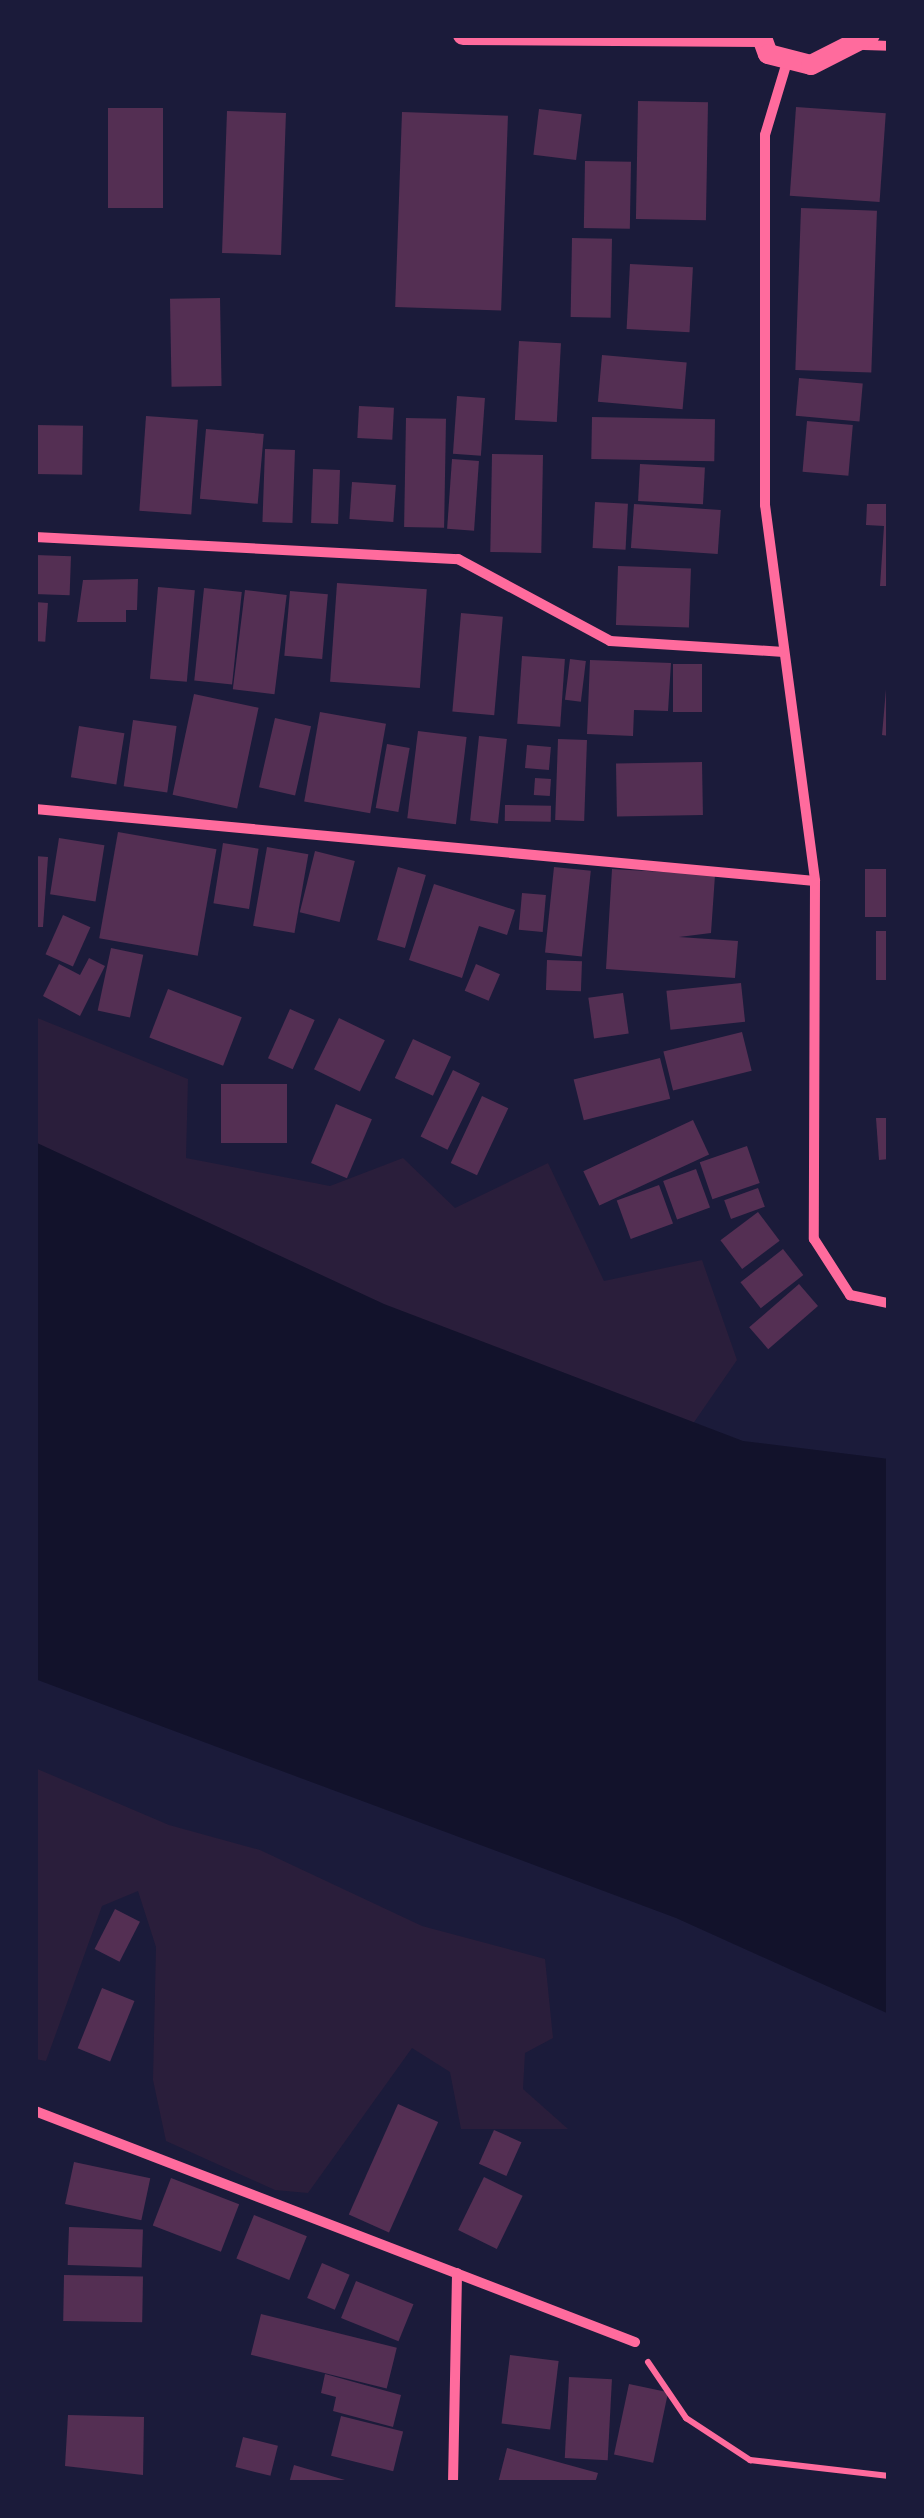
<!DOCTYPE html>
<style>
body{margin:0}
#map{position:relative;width:924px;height:2518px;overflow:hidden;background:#1b1b3a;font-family:Overpass,sans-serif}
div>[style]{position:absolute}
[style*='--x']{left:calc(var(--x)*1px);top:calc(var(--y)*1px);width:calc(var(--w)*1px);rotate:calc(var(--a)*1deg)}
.green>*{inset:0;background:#2a1e3b}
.water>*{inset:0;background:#12122b}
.building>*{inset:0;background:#542f53;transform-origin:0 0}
.path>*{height:6px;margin:-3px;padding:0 3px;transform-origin:3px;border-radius:3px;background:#ff6b9d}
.minor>*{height:10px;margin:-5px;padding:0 5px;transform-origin:5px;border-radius:5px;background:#ff6b9d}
.secondary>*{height:20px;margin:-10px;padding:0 10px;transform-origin:10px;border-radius:10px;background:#ff6b9d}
span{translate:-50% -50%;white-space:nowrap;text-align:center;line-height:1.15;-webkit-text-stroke:8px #1b1b3a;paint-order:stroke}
.frame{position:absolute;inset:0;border:38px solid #1b1b3a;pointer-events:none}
</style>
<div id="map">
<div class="green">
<div style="clip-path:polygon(35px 1017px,188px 1079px,186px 1158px,330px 1186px,403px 1158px,455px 1208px,548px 1163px,604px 1281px,702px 1260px,737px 1360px,659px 1473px,35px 1205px)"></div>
<div style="clip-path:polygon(35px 1768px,169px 1825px,260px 1850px,422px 1926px,545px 1959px,553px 2038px,525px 2053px,523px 2089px,568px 2129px,461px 2129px,450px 2072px,412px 2048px,308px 2193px,275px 2190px,166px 2141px,153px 2080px,156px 1947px,138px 1891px,102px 1906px,46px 2061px,35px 2059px)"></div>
</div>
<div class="water">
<div style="clip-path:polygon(35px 1142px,384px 1304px,743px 1441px,889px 1459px,889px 2014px,676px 1918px,35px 1679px)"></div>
</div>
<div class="building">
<div style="left:638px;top:101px;width:70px;height:118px;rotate:1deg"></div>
<div style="left:796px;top:107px;width:90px;height:89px;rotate:4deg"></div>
<div style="left:108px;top:108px;width:55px;height:100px"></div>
<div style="left:539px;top:109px;width:43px;height:46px;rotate:7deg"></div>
<div style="left:227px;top:111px;width:59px;height:142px;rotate:2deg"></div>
<div style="left:402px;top:112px;width:106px;height:195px;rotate:2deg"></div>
<div style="left:585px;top:161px;width:46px;height:67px;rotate:1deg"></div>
<div style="left:801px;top:208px;width:76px;height:162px;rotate:2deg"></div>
<div style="left:572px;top:238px;width:40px;height:79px;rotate:1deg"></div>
<div style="left:630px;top:264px;width:63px;height:65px;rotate:3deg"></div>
<div style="left:220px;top:298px;width:88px;height:50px;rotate:89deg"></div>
<div style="left:519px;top:341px;width:42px;height:79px;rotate:3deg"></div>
<div style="left:602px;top:355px;width:85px;height:47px;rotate:5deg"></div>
<div style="left:799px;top:378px;width:64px;height:38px;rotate:5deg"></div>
<div style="left:457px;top:396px;width:28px;height:58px;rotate:4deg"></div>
<div style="left:359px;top:406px;width:35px;height:32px;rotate:3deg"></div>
<div style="left:146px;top:416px;width:52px;height:95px;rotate:4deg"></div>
<div style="left:592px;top:417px;width:123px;height:42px;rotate:1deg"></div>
<div style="left:406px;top:418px;width:40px;height:109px;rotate:1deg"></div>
<div style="left:807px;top:421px;width:46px;height:51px;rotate:5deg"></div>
<div style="left:35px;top:425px;width:48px;height:49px;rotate:1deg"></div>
<div style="left:206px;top:429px;width:58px;height:70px;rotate:5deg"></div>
<div style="left:265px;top:449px;width:30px;height:73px;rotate:2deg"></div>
<div style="left:492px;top:454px;width:51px;height:98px;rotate:1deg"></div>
<div style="left:452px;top:459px;width:27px;height:70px;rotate:4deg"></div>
<div style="left:640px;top:464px;width:65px;height:37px;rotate:3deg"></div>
<div style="left:313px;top:469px;width:27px;height:54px;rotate:2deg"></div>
<div style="left:352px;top:482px;width:44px;height:37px;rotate:4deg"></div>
<div style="left:595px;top:502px;width:33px;height:46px;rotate:3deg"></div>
<div style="left:634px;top:504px;width:87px;height:44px;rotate:4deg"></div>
<div style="clip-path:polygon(867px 504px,889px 504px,889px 586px,880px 586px,884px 526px,866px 525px)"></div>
<div style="left:35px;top:555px;width:36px;height:39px;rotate:2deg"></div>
<div style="left:618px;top:566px;width:73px;height:59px;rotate:2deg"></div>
<div style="clip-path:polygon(138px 579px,137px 610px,126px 610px,126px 622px,77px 622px,83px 580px)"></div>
<div style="left:337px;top:583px;width:90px;height:99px;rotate:4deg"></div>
<div style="left:158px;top:587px;width:37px;height:92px;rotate:5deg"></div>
<div style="left:204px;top:588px;width:38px;height:93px;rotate:6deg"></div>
<div style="left:245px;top:590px;width:42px;height:100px;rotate:7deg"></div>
<div style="left:290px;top:591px;width:38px;height:65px;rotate:5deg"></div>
<div style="left:35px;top:602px;width:13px;height:39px;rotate:4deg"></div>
<div style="left:461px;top:613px;width:42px;height:99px;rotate:5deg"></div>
<div style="clip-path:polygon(889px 655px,889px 736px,882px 735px)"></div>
<div style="left:522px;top:656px;width:43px;height:68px;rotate:4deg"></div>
<div style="left:570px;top:659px;width:16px;height:41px;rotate:7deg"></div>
<div style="clip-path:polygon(590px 660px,671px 663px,668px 711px,634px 710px,633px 736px,587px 734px)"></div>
<div style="left:673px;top:664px;width:29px;height:48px"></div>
<div style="left:194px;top:694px;width:66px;height:103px;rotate:12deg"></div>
<div style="left:320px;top:712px;width:67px;height:91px;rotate:10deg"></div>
<div style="left:275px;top:718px;width:37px;height:71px;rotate:13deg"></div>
<div style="left:133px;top:720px;width:44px;height:67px;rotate:8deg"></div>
<div style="left:79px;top:726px;width:46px;height:52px;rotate:9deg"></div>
<div style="left:418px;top:731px;width:49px;height:88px;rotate:7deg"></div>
<div style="left:479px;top:736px;width:28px;height:85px;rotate:6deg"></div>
<div style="left:558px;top:739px;width:29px;height:81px;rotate:2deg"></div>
<div style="left:387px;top:744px;width:23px;height:65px;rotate:10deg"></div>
<div style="left:527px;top:745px;width:24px;height:23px;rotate:5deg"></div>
<div style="left:702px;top:762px;width:53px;height:86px;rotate:89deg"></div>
<div style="left:535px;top:778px;width:16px;height:17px;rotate:4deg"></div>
<div style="left:505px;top:805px;width:46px;height:16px;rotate:1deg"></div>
<div style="left:118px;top:832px;width:100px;height:108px;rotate:10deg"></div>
<div style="left:59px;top:838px;width:46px;height:57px;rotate:9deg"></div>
<div style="left:223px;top:843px;width:36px;height:61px;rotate:9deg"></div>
<div style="left:267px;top:847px;width:42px;height:80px;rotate:10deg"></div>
<div style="left:315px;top:851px;width:41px;height:63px;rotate:14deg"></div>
<div style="clip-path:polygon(35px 856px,48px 857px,43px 927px,35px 927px)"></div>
<div style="left:398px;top:867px;width:29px;height:76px;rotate:16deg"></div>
<div style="left:554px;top:867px;width:37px;height:86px;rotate:6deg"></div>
<div style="clip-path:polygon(612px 869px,715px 875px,711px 933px,679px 937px,738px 941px,735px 978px,606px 969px)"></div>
<div style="left:865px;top:869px;width:24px;height:48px"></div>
<div style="clip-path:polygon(434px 884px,515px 910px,507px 935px,479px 926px,462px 978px,409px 960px)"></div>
<div style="left:522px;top:893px;width:24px;height:37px;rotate:5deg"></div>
<div style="left:63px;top:915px;width:30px;height:43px;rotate:24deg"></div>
<div style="left:876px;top:931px;width:13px;height:49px"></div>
<div style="left:111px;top:948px;width:33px;height:64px;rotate:12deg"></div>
<div style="clip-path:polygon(89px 958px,105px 966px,80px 1016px,43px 996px,59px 964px,80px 975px)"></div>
<div style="left:547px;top:960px;width:35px;height:30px;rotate:2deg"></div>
<div style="left:476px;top:964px;width:26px;height:29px;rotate:23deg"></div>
<div style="left:741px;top:983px;width:39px;height:75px;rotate:84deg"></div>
<div style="left:168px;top:989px;width:79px;height:52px;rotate:21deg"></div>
<div style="left:623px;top:993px;width:41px;height:35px;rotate:82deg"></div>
<div style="left:290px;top:1009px;width:27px;height:54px;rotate:24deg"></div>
<div style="left:339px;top:1018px;width:51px;height:57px;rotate:26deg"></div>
<div style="left:742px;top:1032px;width:40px;height:81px;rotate:76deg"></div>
<div style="left:413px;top:1039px;width:42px;height:43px;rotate:25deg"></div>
<div style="left:660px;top:1058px;width:42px;height:89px;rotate:76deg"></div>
<div style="left:453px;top:1070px;width:30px;height:74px;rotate:26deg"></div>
<div style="left:221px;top:1084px;width:66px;height:59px"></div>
<div style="left:482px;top:1096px;width:29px;height:74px;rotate:25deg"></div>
<div style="left:336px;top:1104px;width:39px;height:64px;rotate:23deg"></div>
<div style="clip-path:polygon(876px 1118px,889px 1118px,889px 1159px,879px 1160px)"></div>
<div style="left:693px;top:1120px;width:38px;height:121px;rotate:65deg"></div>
<div style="left:747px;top:1146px;width:39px;height:50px;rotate:71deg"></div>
<div style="left:696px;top:1169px;width:41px;height:35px;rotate:70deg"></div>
<div style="left:659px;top:1185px;width:41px;height:45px;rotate:70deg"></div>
<div style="left:758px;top:1188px;width:20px;height:36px;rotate:70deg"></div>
<div style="left:758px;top:1212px;width:36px;height:47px;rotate:53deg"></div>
<div style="left:783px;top:1249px;width:33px;height:54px;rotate:52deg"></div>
<div style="left:799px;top:1284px;width:29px;height:66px;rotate:49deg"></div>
<div style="left:115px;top:1909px;width:28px;height:45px;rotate:27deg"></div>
<div style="left:102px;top:1988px;width:35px;height:65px;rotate:22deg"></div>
<div style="left:398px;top:2104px;width:44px;height:121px;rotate:24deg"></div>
<div style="left:494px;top:2130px;width:30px;height:37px;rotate:24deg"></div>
<div style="left:74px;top:2162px;width:78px;height:43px;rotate:12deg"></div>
<div style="left:484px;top:2177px;width:43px;height:59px;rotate:26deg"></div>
<div style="left:171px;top:2178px;width:73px;height:51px;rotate:21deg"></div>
<div style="left:254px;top:2215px;width:57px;height:47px;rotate:22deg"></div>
<div style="left:69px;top:2227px;width:74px;height:38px;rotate:2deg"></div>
<div style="left:322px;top:2263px;width:30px;height:38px;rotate:23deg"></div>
<div style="left:64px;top:2275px;width:79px;height:46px;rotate:1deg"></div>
<div style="left:356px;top:2281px;width:62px;height:40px;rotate:22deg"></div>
<div style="left:261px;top:2314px;width:140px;height:42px;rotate:14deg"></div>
<div style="left:510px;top:2355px;width:49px;height:69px;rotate:7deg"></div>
<div style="clip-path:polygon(325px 2374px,401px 2395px,393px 2427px,333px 2411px,336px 2397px,321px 2393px)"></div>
<div style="left:569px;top:2377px;width:43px;height:81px;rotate:3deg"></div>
<div style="left:629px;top:2384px;width:40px;height:72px;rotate:12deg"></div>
<div style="clip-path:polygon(68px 2415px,144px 2417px,143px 2475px,65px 2466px)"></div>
<div style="left:341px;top:2416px;width:64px;height:41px;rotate:14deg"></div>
<div style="left:243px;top:2437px;width:36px;height:31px;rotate:14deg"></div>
<div style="clip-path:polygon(507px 2448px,598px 2473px,595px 2483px,498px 2483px)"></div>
<div style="clip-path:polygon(294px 2465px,345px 2480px,344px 2483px,289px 2483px)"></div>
</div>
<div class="path">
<div style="--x:648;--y:2362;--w:68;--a:55.8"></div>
<div style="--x:686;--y:2418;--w:77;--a:33.3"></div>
<div style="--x:750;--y:2460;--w:140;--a:6.6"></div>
</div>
<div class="minor">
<div style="--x:864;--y:45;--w:25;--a:2"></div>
<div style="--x:787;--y:62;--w:76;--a:106.8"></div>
<div style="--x:765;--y:135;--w:370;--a:90"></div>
<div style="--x:765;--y:505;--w:379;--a:82.4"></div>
<div style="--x:815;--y:881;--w:358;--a:90.2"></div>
<div style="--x:814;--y:1239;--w:67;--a:57.3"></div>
<div style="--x:850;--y:1295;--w:40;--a:12"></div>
<div style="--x:35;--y:537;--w:424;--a:3"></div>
<div style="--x:458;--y:559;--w:173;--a:28.3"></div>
<div style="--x:610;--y:641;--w:174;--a:3.6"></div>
<div style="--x:35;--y:809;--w:783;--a:5.27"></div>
<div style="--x:35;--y:2111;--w:643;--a:21.06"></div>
<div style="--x:453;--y:2483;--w:210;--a:-88.9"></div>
</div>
<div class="secondary">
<div style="--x:463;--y:35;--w:297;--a:0.4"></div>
<div style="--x:761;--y:35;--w:20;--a:70"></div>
<div style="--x:768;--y:54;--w:44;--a:14.3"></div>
<div style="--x:811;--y:65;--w:66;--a:-27"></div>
</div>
<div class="frame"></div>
</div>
